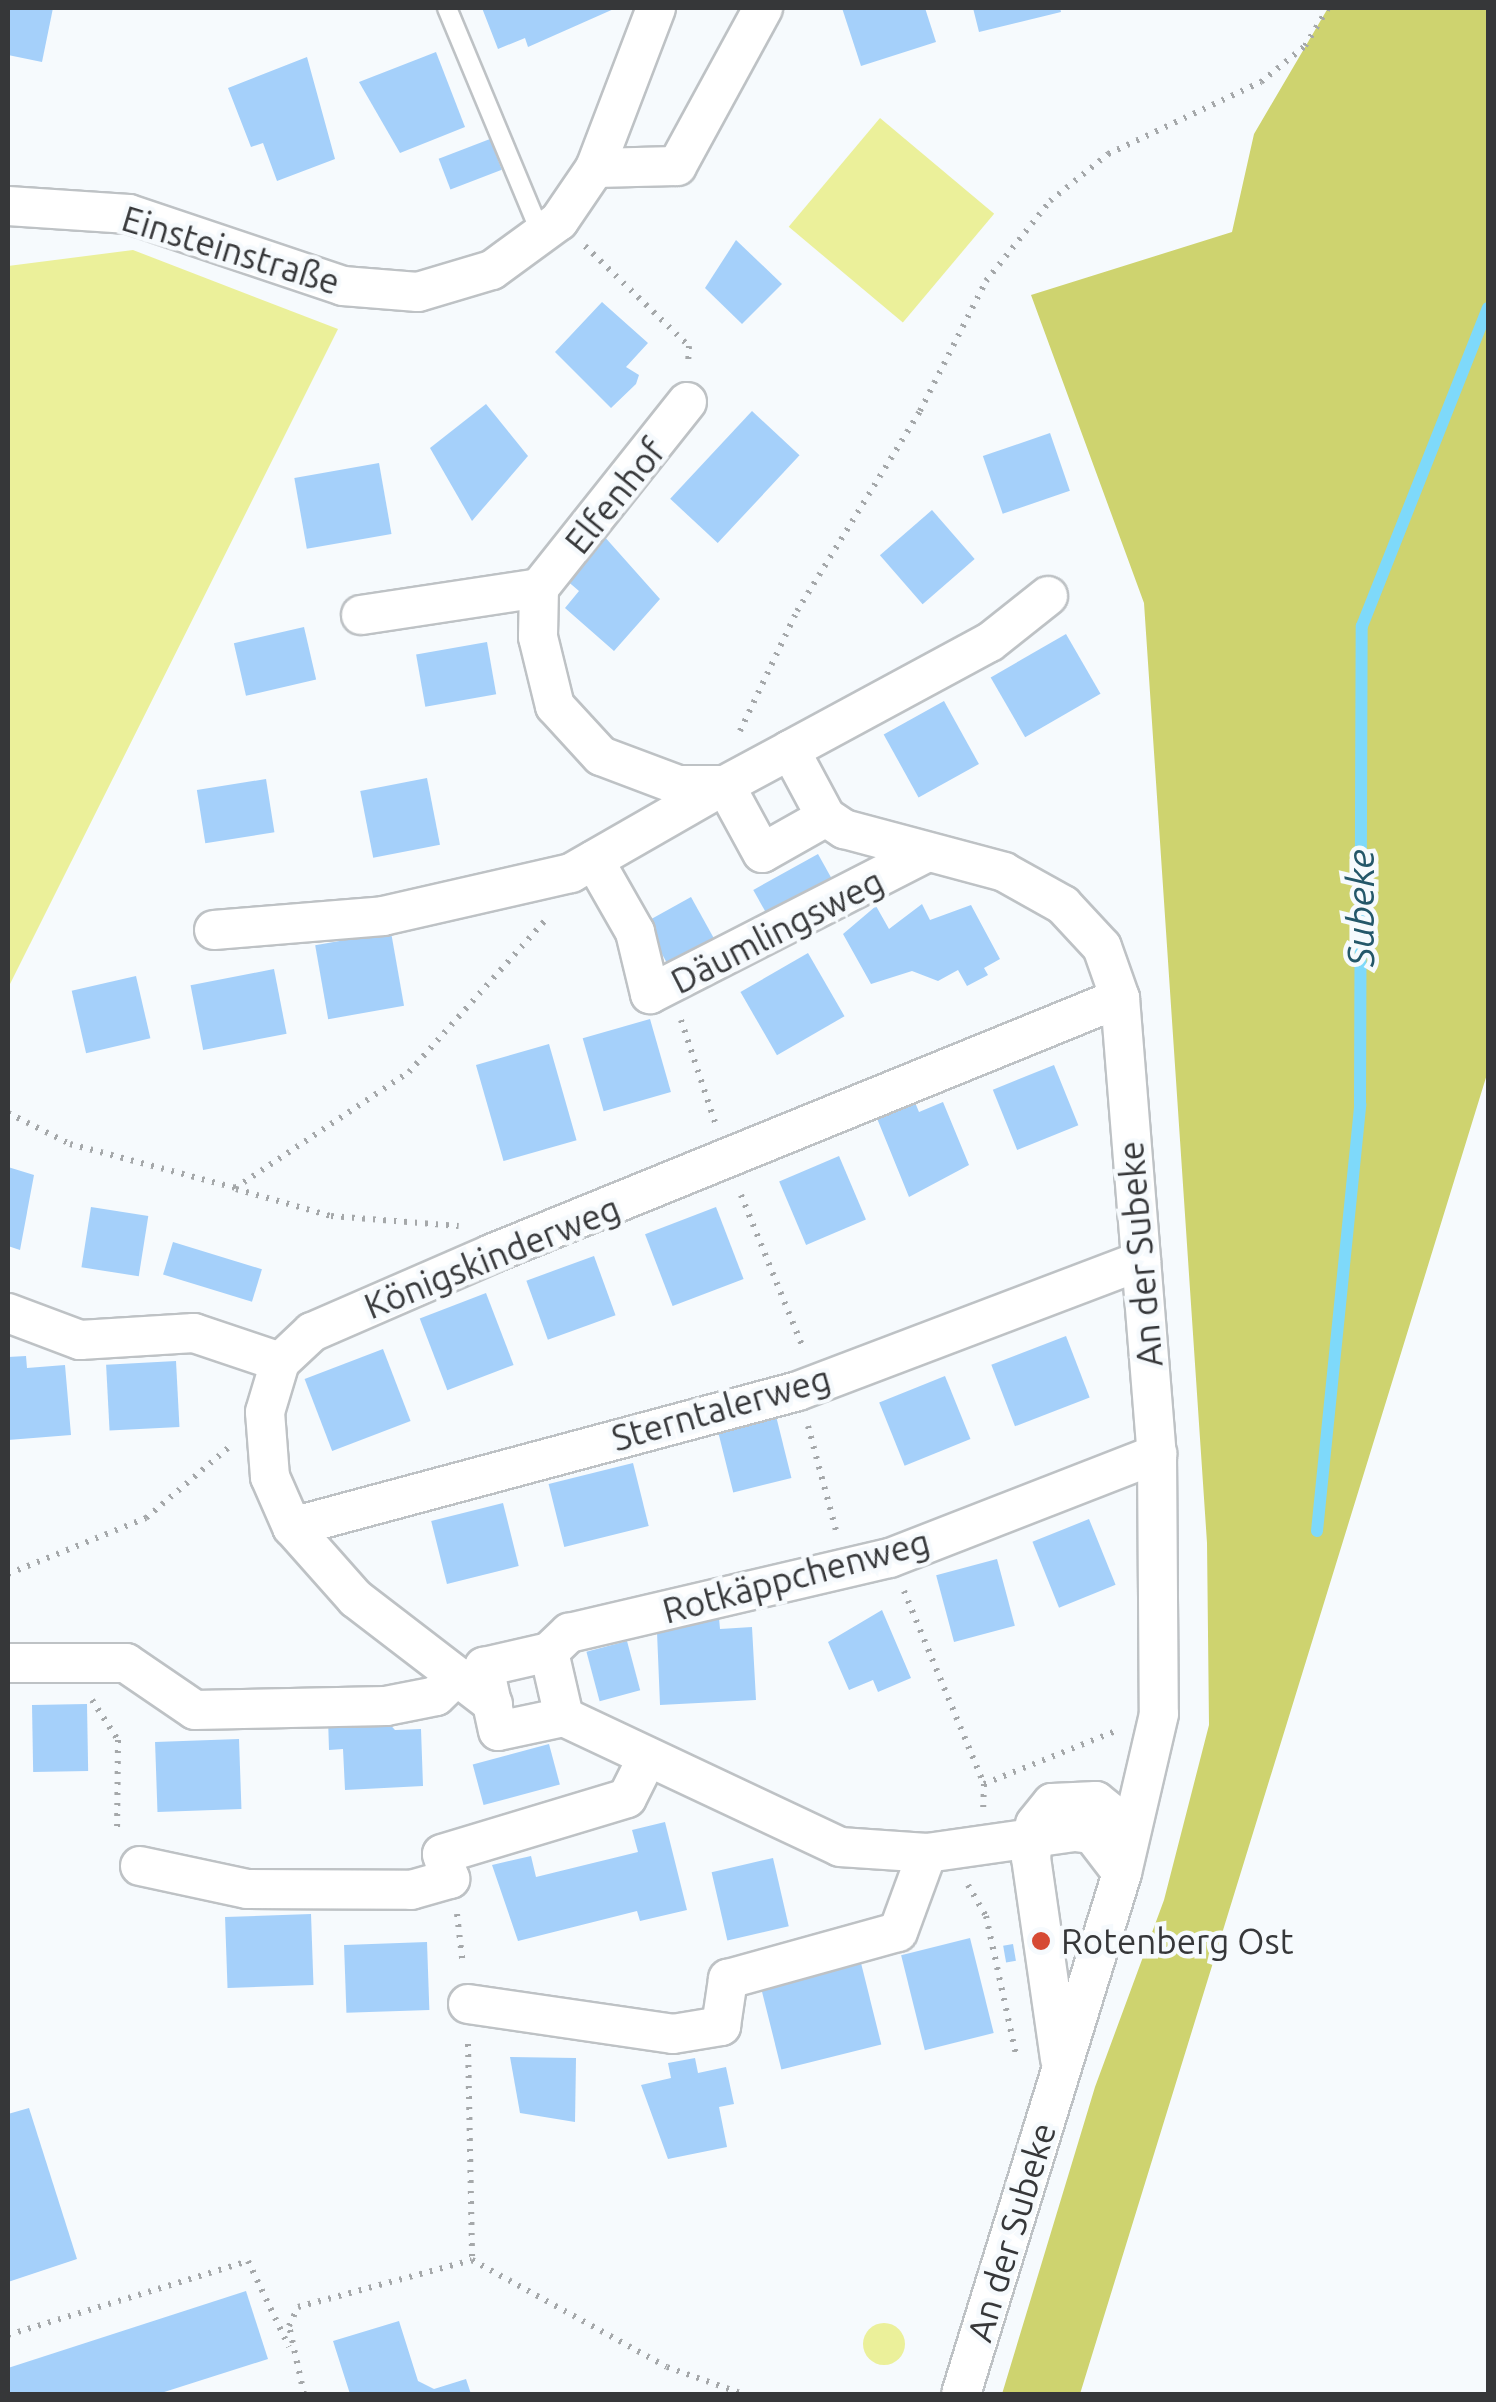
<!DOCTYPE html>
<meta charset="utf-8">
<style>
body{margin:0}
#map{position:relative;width:1496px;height:2402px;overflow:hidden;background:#f6fafd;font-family:Ubuntu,sans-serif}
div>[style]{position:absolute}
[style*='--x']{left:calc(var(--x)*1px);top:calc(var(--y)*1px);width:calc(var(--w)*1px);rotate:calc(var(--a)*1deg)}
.green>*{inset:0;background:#ebf09a;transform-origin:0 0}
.round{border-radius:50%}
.forest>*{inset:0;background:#ced36f}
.stream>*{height:12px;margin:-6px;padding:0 6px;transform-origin:6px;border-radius:6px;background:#7ed9fa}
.building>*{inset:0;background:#a5d0fa;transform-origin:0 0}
.path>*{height:6px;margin-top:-3px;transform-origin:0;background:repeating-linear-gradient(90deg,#a5a8aa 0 2.5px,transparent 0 10.5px)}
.roads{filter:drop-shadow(2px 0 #bec2c5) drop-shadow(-2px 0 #bec2c5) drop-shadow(0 2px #bec2c5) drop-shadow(0 -2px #bec2c5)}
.lane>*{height:18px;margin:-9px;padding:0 9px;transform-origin:9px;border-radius:9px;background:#fff}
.street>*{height:38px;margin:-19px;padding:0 19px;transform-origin:19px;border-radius:19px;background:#fff}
.dots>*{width:28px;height:28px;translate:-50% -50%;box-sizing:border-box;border:5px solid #f6fafd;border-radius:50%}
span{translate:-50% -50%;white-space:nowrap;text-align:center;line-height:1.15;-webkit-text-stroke:9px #f6fafd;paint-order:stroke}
.street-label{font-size:35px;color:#363739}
.poi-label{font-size:35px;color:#363739}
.left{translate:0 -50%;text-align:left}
.water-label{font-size:38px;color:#245769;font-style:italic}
.frame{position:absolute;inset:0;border:10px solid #363739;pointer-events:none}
</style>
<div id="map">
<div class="green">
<div style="left:880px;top:118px;width:149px;height:142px;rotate:40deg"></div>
<div style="clip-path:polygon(133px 250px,338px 329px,8px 988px,8px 266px)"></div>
<div class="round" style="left:863px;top:2323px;width:42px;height:42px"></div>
</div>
<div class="forest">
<div style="clip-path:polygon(1328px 8px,1488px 8px,1488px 1071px,1080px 2394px,1002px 2394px,1095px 2087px,1164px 1900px,1209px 1725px,1207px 1543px,1144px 603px,1031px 295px,1232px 232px,1254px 134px)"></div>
</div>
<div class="stream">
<div style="--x:1317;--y:1531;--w:429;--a:-84.2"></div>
<div style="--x:1360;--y:1104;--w:478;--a:-89.8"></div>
<div style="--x:1362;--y:626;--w:342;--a:-68.4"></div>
</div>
<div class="building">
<div style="clip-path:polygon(8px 8px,53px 8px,42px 62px,8px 55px)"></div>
<div style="clip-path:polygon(482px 8px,616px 8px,528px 47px,525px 38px,498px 49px)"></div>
<div style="clip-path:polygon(842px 8px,925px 8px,936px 42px,861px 66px)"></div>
<div style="clip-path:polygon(973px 8px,1060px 8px,1061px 12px,979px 32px)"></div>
<div style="clip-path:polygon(436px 52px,465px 127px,400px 153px,359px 82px)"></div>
<div style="clip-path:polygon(307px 57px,335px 159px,277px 181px,263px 143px,251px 147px,228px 88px)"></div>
<div style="left:490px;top:139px;width:33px;height:55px;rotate:69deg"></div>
<div style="clip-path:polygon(736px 240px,782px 284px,742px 324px,705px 288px)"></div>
<div style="clip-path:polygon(602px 302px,648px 343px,626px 367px,639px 375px,636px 384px,611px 408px,555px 352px)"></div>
<div style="clip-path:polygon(486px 404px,528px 456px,472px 521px,430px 448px)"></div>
<div style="left:752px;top:411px;width:65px;height:120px;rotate:43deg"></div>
<div style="left:1050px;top:433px;width:61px;height:71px;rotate:71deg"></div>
<div style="left:379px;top:463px;width:72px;height:86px;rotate:80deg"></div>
<div style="left:932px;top:510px;width:65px;height:69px;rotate:49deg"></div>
<div style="clip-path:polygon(603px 535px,660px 599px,614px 651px,565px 608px,579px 591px,565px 579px)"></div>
<div style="left:304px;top:627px;width:54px;height:72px;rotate:77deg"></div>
<div style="left:1066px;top:634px;width:69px;height:87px;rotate:60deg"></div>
<div style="left:487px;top:642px;width:53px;height:72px;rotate:80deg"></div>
<div style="left:944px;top:701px;width:72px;height:69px;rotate:61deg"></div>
<div style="left:427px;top:778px;width:68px;height:68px;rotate:79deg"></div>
<div style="left:266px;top:779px;width:54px;height:70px;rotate:81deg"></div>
<div style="left:818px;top:854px;width:35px;height:74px;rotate:61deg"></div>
<div style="left:691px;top:897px;width:50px;height:53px;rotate:61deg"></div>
<div style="clip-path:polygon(922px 904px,930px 920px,971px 905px,1000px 959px,984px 968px,988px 975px,967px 986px,958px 970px,938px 981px,912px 971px,871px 984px,843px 934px,876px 906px,889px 929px)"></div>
<div style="left:391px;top:932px;width:75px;height:77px;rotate:80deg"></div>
<div style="left:808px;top:953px;width:73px;height:78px;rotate:60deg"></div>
<div style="left:274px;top:969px;width:66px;height:85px;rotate:79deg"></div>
<div style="left:136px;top:976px;width:64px;height:66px;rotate:77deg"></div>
<div style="left:650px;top:1019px;width:76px;height:70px;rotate:74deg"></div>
<div style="left:549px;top:1044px;width:100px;height:76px;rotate:74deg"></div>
<div style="left:1054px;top:1065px;width:65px;height:66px;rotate:68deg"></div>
<div style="clip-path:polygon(914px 1100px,919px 1112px,943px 1102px,969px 1165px,909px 1197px,876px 1116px)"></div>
<div style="left:839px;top:1156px;width:69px;height:65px;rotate:67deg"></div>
<div style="clip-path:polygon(8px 1167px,34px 1175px,20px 1250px,8px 1246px)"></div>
<div style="left:91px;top:1207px;width:58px;height:61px;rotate:9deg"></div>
<div style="left:716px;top:1207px;width:77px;height:76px;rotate:69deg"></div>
<div style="left:173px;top:1242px;width:93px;height:34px;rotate:17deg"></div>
<div style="left:594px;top:1256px;width:63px;height:72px;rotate:70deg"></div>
<div style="left:486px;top:1293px;width:77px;height:71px;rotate:69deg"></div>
<div style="left:1066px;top:1336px;width:66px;height:80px;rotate:69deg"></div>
<div style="left:383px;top:1349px;width:77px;height:84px;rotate:69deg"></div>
<div style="clip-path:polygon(26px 1356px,27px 1368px,65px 1365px,71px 1435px,8px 1440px,8px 1357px)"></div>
<div style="left:176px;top:1361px;width:66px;height:70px;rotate:87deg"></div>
<div style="left:945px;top:1376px;width:68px;height:71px;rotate:68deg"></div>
<div style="left:775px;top:1412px;width:68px;height:60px;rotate:76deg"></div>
<div style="left:633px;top:1463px;width:65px;height:87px;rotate:76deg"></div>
<div style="left:503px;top:1503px;width:65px;height:74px;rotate:76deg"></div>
<div style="left:1089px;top:1519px;width:71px;height:61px;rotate:68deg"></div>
<div style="left:997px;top:1559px;width:69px;height:63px;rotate:75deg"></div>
<div style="clip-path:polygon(882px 1610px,911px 1678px,878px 1692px,873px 1680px,849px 1690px,828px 1642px)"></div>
<div style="clip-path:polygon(719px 1618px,720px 1629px,752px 1627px,756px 1700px,660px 1705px,657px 1632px)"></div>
<div style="left:627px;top:1641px;width:51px;height:42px;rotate:75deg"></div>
<div style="left:87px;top:1704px;width:67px;height:55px;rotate:89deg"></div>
<div style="clip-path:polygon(381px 1715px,395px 1730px,421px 1729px,423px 1786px,345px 1790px,343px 1749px,329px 1750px,328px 1718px)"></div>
<div style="left:239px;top:1739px;width:70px;height:84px;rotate:88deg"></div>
<div style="left:549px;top:1744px;width:42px;height:79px;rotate:75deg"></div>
<div style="clip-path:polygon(665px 1822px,687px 1910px,640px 1921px,637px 1911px,518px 1941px,492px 1865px,531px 1856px,536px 1877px,593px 1863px,638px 1852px,632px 1830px)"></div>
<div style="left:773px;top:1858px;width:70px;height:63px;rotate:77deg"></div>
<div style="left:311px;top:1914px;width:71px;height:86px;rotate:88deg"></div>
<div style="left:970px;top:1938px;width:98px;height:71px;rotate:76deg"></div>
<div style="left:427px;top:1942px;width:68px;height:83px;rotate:88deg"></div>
<div style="left:1013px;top:1944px;width:17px;height:10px;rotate:80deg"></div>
<div style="left:861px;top:1963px;width:84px;height:103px;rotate:76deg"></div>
<div style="clip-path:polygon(510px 2057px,576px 2058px,575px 2122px,520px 2113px)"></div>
<div style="clip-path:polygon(695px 2058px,698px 2073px,726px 2067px,734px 2104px,719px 2107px,727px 2147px,668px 2159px,641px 2085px,671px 2078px,668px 2063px)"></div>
<div style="clip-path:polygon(29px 2108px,77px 2259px,8px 2282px,8px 2114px)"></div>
<div style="clip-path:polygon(246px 2291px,268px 2359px,158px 2394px,8px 2394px,8px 2368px)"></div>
<div style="clip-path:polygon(399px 2321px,418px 2381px,434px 2389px,466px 2379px,471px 2394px,350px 2394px,333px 2341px)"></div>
</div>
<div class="path">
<div style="--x:585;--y:246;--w:144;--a:43.9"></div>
<div style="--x:689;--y:346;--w:19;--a:93"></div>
<div style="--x:740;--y:731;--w:133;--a:-64.6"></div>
<div style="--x:797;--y:611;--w:235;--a:-58.4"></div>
<div style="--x:920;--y:411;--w:146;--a:-63.1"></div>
<div style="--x:986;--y:281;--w:102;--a:-51.3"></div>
<div style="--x:1050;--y:201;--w:75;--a:-39"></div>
<div style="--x:1108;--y:154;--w:169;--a:-25.2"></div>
<div style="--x:1261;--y:82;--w:57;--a:-39.3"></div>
<div style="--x:1305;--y:46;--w:44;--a:-58.8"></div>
<div style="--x:681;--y:1020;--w:108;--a:71.6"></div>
<div style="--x:8;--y:1113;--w:69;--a:26.6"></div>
<div style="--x:70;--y:1144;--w:171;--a:14.9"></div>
<div style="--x:235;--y:1188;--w:209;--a:-33.7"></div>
<div style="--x:409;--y:1072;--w:207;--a:-48.1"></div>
<div style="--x:236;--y:1189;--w:99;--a:15.9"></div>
<div style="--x:331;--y:1216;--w:128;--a:4.5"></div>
<div style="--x:741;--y:1195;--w:167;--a:67.9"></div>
<div style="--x:808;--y:1426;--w:112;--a:75"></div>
<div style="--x:8;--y:1574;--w:149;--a:-22.1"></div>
<div style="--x:146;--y:1518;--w:109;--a:-40.5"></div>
<div style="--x:904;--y:1591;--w:209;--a:67.5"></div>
<div style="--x:984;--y:1784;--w:23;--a:92"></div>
<div style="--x:92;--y:1700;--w:48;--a:57"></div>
<div style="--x:118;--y:1740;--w:94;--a:90.6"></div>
<div style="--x:984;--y:1784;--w:144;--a:-21.9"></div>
<div style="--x:968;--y:1885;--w:36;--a:60"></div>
<div style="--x:986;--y:1916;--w:142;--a:77.8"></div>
<div style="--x:457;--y:1914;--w:52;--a:83.4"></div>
<div style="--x:468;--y:2044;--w:216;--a:88.9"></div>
<div style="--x:8;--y:2335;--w:251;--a:-17.1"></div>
<div style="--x:248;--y:2261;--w:95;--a:64.5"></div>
<div style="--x:304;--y:2394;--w:70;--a:-102.4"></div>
<div style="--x:289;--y:2326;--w:21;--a:-65"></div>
<div style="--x:298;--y:2307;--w:180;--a:-15.1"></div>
<div style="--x:472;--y:2260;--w:222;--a:28.8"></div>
<div style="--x:667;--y:2367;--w:81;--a:19.6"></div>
</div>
<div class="roads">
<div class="lane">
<div style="--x:447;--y:8;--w:247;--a:67.4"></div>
</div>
<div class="street">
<div style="--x:595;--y:168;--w:82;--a:-1.4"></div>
<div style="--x:677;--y:166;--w:180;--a:-61.4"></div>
<div style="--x:8;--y:206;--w:121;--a:3.8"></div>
<div style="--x:129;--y:214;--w:226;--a:18.6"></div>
<div style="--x:343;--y:286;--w:75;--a:4.6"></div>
<div style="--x:418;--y:292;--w:77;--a:-16.6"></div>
<div style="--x:492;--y:270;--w:83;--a:-36.2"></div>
<div style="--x:559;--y:221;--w:64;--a:-55.8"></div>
<div style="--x:595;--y:168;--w:171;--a:-69.1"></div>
<div style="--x:687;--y:402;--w:238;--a:128.5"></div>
<div style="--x:539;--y:588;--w:49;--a:91.2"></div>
<div style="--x:538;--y:637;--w:71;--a:76.2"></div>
<div style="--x:555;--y:706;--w:68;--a:47.4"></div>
<div style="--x:601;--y:756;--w:82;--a:20.6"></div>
<div style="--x:678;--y:785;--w:47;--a:0"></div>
<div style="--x:361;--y:615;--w:180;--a:-8.6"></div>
<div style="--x:790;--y:750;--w:227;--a:-28.4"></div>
<div style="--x:990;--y:642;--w:74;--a:-38.4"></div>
<div style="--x:826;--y:817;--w:73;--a:150.6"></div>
<div style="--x:762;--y:853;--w:77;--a:-118.6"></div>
<div style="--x:725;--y:785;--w:74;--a:-28.3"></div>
<div style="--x:790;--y:750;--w:76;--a:61.8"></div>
<div style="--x:826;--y:817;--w:22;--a:34"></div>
<div style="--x:844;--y:829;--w:166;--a:15"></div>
<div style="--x:1004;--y:872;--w:68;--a:29.2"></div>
<div style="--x:1063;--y:905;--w:57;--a:47.1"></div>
<div style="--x:1102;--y:947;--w:54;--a:70.6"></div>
<div style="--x:1120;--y:998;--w:457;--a:85.4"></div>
<div style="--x:1157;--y:1454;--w:260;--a:89.6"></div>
<div style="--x:1159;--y:1714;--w:163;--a:103.1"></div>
<div style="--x:1122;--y:1873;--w:545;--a:107.17"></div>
<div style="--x:594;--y:860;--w:83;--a:60.3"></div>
<div style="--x:635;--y:932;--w:64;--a:76.4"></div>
<div style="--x:650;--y:994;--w:310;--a:-27.1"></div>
<div style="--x:214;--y:930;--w:170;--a:-4.7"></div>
<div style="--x:383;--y:916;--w:193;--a:-12.9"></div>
<div style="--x:571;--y:873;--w:175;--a:-29.8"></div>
<div style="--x:8;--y:1313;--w:77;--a:20.6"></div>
<div style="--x:80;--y:1340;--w:114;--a:-3.5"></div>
<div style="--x:194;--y:1333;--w:91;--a:18.6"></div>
<div style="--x:292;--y:1527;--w:524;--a:-15.04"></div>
<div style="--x:798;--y:1391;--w:367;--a:-20.8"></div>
<div style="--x:549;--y:1652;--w:28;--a:-44"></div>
<div style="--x:569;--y:1633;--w:330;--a:-13.2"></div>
<div style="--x:890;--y:1558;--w:287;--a:-21.3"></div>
<div style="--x:549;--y:1652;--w:67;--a:77"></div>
<div style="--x:564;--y:1717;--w:67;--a:168"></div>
<div style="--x:498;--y:1731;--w:66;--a:-102.3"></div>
<div style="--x:484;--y:1667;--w:67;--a:-13"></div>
<div style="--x:8;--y:1663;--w:118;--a:0"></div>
<div style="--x:126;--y:1663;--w:83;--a:34.3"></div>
<div style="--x:195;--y:1710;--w:191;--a:-1.2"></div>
<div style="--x:386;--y:1706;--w:51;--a:-11.3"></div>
<div style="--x:436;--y:1696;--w:28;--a:-44"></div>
<div style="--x:493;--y:1704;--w:173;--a:-142.5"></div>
<div style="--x:356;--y:1599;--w:96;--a:-131.6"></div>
<div style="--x:292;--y:1527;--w:55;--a:-113.7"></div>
<div style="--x:270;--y:1477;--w:65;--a:-94.4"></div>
<div style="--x:265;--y:1412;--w:52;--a:-73.3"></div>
<div style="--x:280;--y:1362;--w:44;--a:-43.2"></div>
<div style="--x:312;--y:1332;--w:195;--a:-23.5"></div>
<div style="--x:491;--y:1254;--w:679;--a:-22.15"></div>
<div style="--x:564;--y:1717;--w:305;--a:25.2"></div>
<div style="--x:840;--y:1847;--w:87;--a:3.9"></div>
<div style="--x:927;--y:1853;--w:149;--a:-8.1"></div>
<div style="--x:1075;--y:1832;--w:17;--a:7"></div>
<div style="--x:1092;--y:1834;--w:49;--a:52.4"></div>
<div style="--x:140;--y:1866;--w:109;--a:12.1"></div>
<div style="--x:247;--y:1889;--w:164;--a:0.3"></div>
<div style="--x:411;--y:1890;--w:41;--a:-15.8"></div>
<div style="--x:450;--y:1879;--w:26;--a:-108"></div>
<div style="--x:442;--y:1854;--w:193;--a:-16.8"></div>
<div style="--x:627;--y:1798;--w:45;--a:-63.4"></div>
<div style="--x:468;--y:2004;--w:207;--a:8.3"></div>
<div style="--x:673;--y:2034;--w:49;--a:-9.5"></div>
<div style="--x:721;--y:2026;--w:48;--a:-81.5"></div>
<div style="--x:728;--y:1979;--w:176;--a:-15.5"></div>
<div style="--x:898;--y:1932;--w:84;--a:-69.8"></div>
<div style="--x:1060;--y:2059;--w:203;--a:-98.2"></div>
<div style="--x:1031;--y:1858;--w:34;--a:-83"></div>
<div style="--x:1035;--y:1824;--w:27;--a:-51"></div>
<div style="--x:1052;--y:1803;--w:44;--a:-2.6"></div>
<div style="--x:1096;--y:1801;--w:28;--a:39"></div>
<div style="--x:1118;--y:1819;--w:36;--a:85"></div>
</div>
</div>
<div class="dots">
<div style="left:1041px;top:1941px;background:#d64a34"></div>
</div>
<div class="street-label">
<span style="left:231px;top:250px;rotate:17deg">Einsteinstraße</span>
<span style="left:615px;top:496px;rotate:-51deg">Elfenhof</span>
<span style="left:777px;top:931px;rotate:-27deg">Däumlingsweg</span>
<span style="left:1140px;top:1254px;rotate:-95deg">An der Subeke</span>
<span style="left:492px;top:1257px;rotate:-22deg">Königskinderweg</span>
<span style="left:721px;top:1408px;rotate:-16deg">Sterntalerweg</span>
<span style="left:796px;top:1576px;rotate:-15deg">Rotkäppchenweg</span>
<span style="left:1011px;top:2232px;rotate:-73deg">An der Subeke</span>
</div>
<div class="poi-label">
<span class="left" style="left:1061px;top:1941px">Rotenberg Ost</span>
</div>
<div class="water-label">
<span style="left:1361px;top:908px;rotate:-90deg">Subeke</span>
</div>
<div class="frame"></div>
</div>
